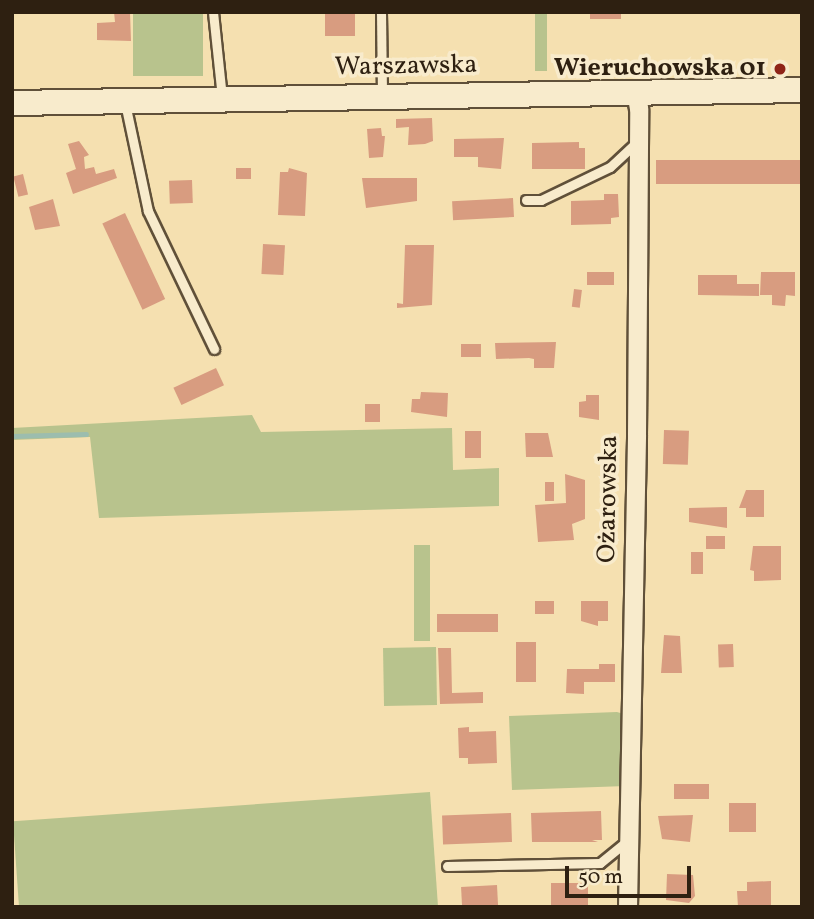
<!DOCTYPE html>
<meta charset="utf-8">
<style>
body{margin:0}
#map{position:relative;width:814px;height:919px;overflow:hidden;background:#f5e0b0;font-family:Vollkorn,serif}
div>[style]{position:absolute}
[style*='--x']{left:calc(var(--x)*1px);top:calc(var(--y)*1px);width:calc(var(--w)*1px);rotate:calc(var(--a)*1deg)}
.green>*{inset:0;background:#b8c38d;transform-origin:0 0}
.stream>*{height:5px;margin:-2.5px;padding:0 2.5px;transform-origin:2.5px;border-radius:2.5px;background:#9cbdae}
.building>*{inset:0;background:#d89c80;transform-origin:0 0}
.roads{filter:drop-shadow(2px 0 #605039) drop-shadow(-2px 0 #605039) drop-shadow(0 2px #605039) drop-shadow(0 -2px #605039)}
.lane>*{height:9px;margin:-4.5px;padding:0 4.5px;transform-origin:4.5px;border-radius:4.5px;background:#f8ebcc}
.street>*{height:18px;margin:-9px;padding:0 9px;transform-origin:9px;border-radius:9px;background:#f8ebcc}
.secondary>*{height:24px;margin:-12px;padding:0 12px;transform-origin:12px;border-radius:12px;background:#f8ebcc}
.dots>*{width:19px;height:19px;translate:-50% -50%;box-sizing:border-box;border:4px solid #f8ebcc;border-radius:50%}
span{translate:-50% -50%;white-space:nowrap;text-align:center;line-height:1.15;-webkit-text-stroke:7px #f8ebcc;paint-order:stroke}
.street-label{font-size:26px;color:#2e2011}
.poi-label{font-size:26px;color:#2e2011;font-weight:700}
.right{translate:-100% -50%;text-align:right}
.frame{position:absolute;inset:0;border:14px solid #2e2011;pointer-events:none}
.scale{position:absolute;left:565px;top:866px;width:126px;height:32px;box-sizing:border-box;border:4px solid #2e2011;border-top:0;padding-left:9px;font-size:21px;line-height:24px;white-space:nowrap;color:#2e2011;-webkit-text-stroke:5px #f8ebcc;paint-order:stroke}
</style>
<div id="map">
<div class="green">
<div style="left:133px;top:12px;width:70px;height:64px"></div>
<div style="left:535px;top:12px;width:12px;height:59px"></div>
<div style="clip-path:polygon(252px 415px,261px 432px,452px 428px,453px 470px,499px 468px,499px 506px,99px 518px,90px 437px,12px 440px,12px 428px)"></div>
<div style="left:414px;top:545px;width:16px;height:96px"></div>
<div style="left:436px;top:647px;width:58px;height:53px;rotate:89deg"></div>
<div style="clip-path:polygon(617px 712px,627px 715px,626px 786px,512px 790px,509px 716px)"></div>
<div style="left:430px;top:792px;width:115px;height:418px;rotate:86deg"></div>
</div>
<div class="stream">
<div style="--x:12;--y:436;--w:74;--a:-1.5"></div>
</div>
<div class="building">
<div style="clip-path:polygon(114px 12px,130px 12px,131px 41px,97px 40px,97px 23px,115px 22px)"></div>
<div style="left:325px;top:12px;width:30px;height:24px"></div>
<div style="left:590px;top:12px;width:31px;height:7px"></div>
<div style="clip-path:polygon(432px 118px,433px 141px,425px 144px,408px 145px,409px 127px,396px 128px,396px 119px)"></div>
<div style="clip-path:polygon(381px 128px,382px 136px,385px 136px,383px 157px,369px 158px,367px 129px)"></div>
<div style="clip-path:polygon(504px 138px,501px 169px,478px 167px,478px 157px,454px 157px,454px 139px)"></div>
<div style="clip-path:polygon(79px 141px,89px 155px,84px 157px,85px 169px,94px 167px,96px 174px,114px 169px,117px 178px,73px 194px,66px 173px,76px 169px,68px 144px)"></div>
<div style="clip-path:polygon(579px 142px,579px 148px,585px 148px,585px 169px,532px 169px,532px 143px)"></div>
<div style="left:656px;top:160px;width:146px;height:24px"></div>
<div style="left:236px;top:168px;width:15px;height:11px"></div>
<div style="clip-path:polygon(289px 168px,307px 173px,305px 216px,278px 215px,280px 172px,288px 172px)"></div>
<div style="left:23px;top:174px;width:21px;height:10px;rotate:76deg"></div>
<div style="clip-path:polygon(362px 178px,417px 178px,417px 201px,366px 208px)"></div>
<div style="left:192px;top:180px;width:23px;height:23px;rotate:88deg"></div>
<div style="clip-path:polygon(604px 194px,618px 194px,619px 217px,611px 218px,611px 224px,571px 225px,571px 201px,604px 200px)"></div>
<div style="left:513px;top:198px;width:19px;height:61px;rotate:87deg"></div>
<div style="clip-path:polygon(53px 199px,60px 226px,35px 230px,29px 207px)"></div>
<div style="left:125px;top:213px;width:95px;height:25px;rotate:65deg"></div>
<div style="left:263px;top:244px;width:22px;height:30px;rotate:3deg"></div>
<div style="clip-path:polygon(405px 245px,434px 245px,432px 305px,397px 308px,397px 303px,403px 304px)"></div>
<div style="left:614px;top:272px;width:13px;height:27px;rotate:90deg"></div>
<div style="clip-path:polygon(761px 272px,795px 272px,795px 296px,786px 295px,785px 306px,772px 305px,772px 295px,760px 295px)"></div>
<div style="clip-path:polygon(698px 275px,737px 275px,737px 284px,759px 284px,759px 296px,698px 295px)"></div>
<div style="left:574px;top:289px;width:8px;height:18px;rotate:7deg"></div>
<div style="clip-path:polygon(556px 342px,554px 368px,534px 368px,534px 359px,529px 358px,496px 359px,495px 343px)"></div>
<div style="left:481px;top:344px;width:13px;height:20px;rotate:90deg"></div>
<div style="left:216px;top:368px;width:19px;height:47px;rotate:65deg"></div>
<div style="clip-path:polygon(421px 392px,448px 393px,447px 417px,411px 412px,412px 399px,420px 399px)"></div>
<div style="clip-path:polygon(586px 395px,599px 395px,599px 420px,579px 417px,579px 402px,586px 401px)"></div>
<div style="left:365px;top:404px;width:15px;height:18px"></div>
<div style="left:664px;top:430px;width:25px;height:34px;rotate:2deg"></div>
<div style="left:465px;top:431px;width:16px;height:27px"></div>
<div style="clip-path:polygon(525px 433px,548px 433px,553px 457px,526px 457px)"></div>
<div style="clip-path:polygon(565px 474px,585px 480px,585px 519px,572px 524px,574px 540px,538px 542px,535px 505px,566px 503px)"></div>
<div style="left:545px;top:482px;width:9px;height:19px"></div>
<div style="clip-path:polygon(746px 490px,764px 490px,764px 517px,746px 517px,746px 508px,739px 508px)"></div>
<div style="clip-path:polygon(727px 507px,727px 528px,689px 522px,689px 508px)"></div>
<div style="left:725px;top:536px;width:13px;height:19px;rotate:90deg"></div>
<div style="clip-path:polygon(753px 546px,781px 546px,781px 580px,754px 581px,754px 571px,750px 570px)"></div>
<div style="left:691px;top:552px;width:12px;height:22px"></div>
<div style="left:535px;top:601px;width:19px;height:13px"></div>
<div style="clip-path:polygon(581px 601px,608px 601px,608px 621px,598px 621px,598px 626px,581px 621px)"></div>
<div style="left:498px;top:614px;width:18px;height:61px;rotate:90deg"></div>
<div style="clip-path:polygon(664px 635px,680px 636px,682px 673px,661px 673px)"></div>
<div style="left:516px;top:642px;width:20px;height:40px"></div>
<div style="left:733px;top:644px;width:23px;height:15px;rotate:88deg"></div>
<div style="clip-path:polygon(438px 648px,451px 648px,452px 693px,483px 692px,483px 703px,440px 704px)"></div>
<div style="clip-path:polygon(599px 664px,615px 664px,615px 682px,584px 682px,584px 694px,566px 693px,567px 669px,599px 669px)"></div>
<div style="clip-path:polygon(469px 727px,469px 732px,496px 731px,497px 763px,468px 764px,468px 758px,459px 758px,458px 728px)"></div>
<div style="left:674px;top:784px;width:35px;height:15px"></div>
<div style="left:729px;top:803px;width:27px;height:29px"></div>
<div style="clip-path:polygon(601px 811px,602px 840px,592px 840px,598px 842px,532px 842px,531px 813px)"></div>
<div style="left:511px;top:813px;width:29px;height:69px;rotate:88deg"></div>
<div style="clip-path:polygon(693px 815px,690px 842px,662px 839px,658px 816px)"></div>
<div style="clip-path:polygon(667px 874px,693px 875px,695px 896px,689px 903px,666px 900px)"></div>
<div style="clip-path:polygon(771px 881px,771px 907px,738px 907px,737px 891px,747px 891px,747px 882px)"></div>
<div style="left:588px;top:883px;width:24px;height:37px;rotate:90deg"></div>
<div style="left:497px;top:885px;width:22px;height:36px;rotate:87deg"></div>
</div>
<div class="roads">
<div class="lane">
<div style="--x:213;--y:12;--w:86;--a:84"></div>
<div style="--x:381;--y:12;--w:83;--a:89.3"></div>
<div style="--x:125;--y:103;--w:110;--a:78"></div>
<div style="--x:148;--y:211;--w:153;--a:64.4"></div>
<div style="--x:526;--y:200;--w:15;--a:0"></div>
<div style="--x:541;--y:200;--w:76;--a:-25.6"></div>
<div style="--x:610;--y:167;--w:38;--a:-43"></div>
<div style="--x:447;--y:866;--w:153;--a:-1.1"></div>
<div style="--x:600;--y:863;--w:36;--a:-39"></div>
</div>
<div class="street">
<div style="--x:628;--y:907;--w:472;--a:-88.9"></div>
<div style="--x:637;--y:435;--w:326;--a:-89.6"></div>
<div style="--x:639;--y:109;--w:17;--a:-100"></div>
</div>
<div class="secondary">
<div style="--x:12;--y:103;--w:790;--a:-0.94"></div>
</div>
</div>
<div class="dots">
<div style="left:780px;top:69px;background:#8f2418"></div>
</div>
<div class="street-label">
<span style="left:406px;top:67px;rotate:-1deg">Warszawska</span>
<span style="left:609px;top:499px;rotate:-89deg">Ożarowska</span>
</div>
<div class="poi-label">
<span class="right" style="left:766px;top:69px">Wieruchowska 01</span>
</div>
<div class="frame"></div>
<div class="scale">50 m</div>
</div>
